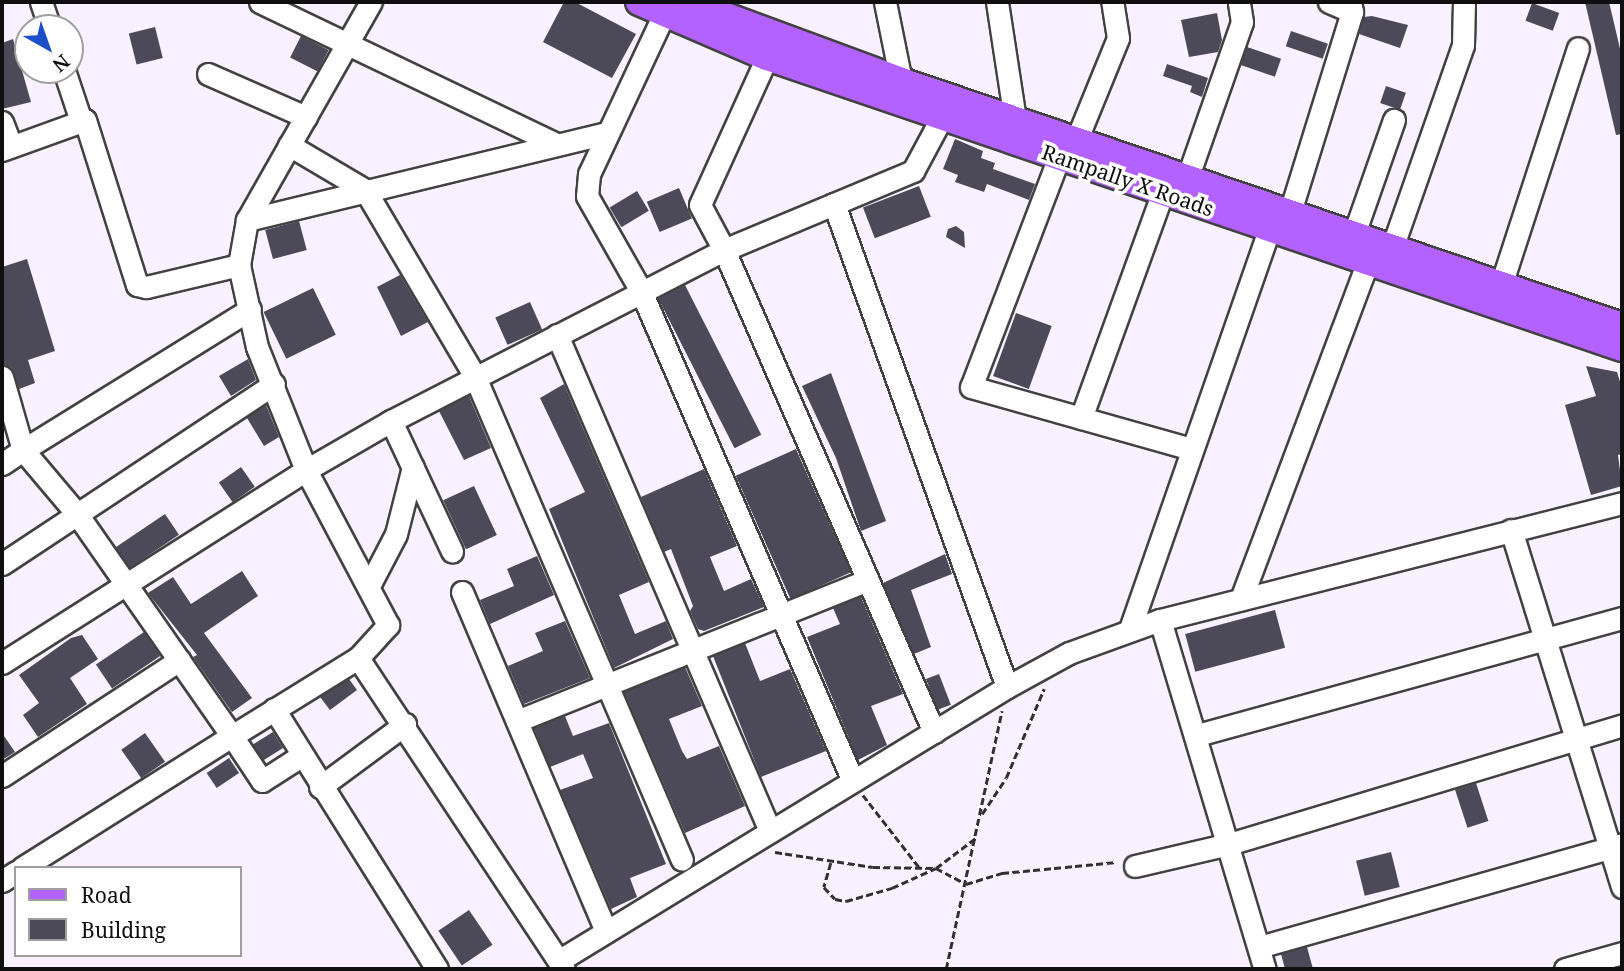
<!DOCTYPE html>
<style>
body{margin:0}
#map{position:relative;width:1624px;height:971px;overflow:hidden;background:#f9f1ff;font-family:"Noto Serif",serif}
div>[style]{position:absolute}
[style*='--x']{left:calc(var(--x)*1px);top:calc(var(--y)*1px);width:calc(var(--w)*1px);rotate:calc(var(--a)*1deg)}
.building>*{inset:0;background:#4c4a58;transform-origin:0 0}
.path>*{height:2.5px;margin-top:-1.25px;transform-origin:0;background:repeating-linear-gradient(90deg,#313131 0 7px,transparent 0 10.5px)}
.roads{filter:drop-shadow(2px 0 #424242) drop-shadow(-2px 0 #424242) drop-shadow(0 2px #424242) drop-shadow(0 -2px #424242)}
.minor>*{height:21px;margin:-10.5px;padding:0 10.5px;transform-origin:10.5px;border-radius:10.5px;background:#fff}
.major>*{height:26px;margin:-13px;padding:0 13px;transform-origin:13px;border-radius:13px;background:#b361ff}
span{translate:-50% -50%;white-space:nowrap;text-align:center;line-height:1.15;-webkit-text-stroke:7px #fff;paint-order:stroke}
.street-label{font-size:21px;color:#0f0f0f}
.frame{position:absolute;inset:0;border:4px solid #0f0f0f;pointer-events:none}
.legend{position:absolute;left:14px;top:866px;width:228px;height:91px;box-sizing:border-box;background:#fff;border:2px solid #9f9f9f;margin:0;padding:9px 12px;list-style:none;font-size:21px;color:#0f0f0f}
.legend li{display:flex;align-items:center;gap:14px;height:35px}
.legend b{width:35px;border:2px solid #9f9f9f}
.north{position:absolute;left:14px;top:14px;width:70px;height:70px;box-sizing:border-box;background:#fff;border:2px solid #9f9f9f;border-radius:50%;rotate:140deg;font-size:19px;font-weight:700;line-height:28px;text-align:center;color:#0f0f0f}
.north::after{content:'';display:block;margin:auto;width:24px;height:32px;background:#1d4ec9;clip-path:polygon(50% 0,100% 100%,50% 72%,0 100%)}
</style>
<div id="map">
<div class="building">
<div style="clip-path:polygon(564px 2px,575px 2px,636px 34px,612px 78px,543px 42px)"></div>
<div style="clip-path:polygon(1585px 2px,1609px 2px,1622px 57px,1622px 134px,1616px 135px)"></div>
<div style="left:1532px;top:3px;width:29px;height:19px;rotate:20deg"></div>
<div style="clip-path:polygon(1217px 13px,1222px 40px,1218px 52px,1189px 57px,1181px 20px)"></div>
<div style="clip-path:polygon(1372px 16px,1408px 25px,1400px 48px,1359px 34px,1364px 17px)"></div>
<div style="left:155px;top:27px;width:32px;height:27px;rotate:76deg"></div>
<div style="left:1291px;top:31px;width:39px;height:16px;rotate:19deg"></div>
<div style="left:301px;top:36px;width:31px;height:24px;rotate:27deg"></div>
<div style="clip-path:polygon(13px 39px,31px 102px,2px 109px,2px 43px)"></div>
<div style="left:1247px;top:47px;width:36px;height:19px;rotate:19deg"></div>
<div style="clip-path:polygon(1167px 64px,1208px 78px,1202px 97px,1190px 92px,1192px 86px,1163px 76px)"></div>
<div style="left:1386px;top:86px;width:21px;height:18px;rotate:19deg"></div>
<div style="clip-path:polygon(955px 139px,983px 151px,981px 158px,995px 163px,993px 169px,1035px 184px,1029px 200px,987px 184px,984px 192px,955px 182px,958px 175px,943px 169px)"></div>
<div style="left:919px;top:186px;width:33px;height:60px;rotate:69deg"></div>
<div style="left:679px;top:188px;width:33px;height:35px;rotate:67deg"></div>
<div style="left:637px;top:191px;width:23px;height:32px;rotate:59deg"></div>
<div style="left:299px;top:221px;width:30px;height:35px;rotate:75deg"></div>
<div style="clip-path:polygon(956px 226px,964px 232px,965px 248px,946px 237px,948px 229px)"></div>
<div style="clip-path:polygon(27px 259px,55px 351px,28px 360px,35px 383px,19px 389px,12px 368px,2px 364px,2px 267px)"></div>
<div style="clip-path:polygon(400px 275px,428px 322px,401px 336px,377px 287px)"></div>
<div style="left:685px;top:285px;width:168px;height:30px;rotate:63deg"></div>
<div style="left:313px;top:288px;width:52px;height:55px;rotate:64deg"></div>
<div style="left:530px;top:302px;width:30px;height:38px;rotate:66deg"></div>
<div style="left:1016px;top:313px;width:38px;height:67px;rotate:20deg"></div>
<div style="clip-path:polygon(248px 359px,256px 380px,231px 396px,219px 376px)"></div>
<div style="clip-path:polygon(1586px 366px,1617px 372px,1622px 388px,1622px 454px,1618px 455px,1622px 486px,1591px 495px,1565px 405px,1596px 396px)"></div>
<div style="clip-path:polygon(831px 373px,886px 521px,861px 531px,836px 458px,802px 386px)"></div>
<div style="clip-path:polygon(564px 384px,649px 582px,619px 595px,635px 634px,666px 621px,673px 639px,614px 668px,549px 509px,585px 492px,540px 398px)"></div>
<div style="clip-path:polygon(469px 396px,491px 448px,464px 460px,439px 411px)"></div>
<div style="clip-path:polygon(266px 405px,279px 437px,264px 446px,247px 418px)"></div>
<div style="left:796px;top:449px;width:135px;height:66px;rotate:66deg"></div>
<div style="left:241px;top:467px;width:24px;height:27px;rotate:55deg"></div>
<div style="clip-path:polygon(704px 469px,737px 546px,710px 557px,724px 591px,751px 579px,764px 607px,704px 631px,698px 629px,690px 611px,693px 606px,671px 549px,664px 552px,641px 497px)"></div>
<div style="left:474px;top:486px;width:54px;height:34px;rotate:65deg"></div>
<div style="left:165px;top:514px;width:25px;height:59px;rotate:56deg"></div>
<div style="clip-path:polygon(945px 554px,952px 574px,911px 590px,931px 647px,914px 654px,883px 583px)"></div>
<div style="clip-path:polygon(537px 556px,554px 595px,490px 624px,480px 600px,514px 586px,507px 569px)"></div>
<div style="clip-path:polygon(242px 571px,258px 596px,204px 633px,252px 698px,232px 712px,193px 657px,197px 655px,148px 593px,173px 577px,191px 604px)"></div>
<div style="clip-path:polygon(861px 597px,903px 694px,871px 706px,887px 745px,858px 760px,807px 637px,840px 624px,833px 608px)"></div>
<div style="left:1275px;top:610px;width:39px;height:93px;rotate:75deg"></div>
<div style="clip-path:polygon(565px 621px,590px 678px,524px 704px,508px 666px,543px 651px,535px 633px)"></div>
<div style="left:144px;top:632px;width:29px;height:58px;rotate:56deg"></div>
<div style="clip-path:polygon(82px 635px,98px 659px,70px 678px,87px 704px,38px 737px,23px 715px,39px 703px,19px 675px,71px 638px)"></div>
<div style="clip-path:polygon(745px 643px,760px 681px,790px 669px,826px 751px,761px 777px,713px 656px)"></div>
<div style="clip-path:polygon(685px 667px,702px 706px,669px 719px,682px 751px,687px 759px,719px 746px,745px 806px,685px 833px,624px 692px)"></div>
<div style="left:939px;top:674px;width:33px;height:14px;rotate:69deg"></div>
<div style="clip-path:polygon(349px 679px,357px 690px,330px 710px,320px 697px)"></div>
<div style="clip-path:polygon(565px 716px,573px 736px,609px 723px,666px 864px,630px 878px,637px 897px,611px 909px,560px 790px,593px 778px,583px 754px,550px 767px,534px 728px)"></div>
<div style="left:273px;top:732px;width:19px;height:24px;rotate:58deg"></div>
<div style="clip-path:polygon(2px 733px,15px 752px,2px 760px)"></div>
<div style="left:145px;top:733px;width:35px;height:29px;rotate:55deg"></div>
<div style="left:229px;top:758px;width:18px;height:27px;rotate:56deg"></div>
<div style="left:1476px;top:783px;width:40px;height:22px;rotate:72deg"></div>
<div style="left:1391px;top:852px;width:36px;height:36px;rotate:76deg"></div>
<div style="left:469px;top:910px;width:42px;height:37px;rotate:56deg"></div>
<div style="clip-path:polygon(1307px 947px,1313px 969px,1285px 969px,1281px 954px)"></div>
</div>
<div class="path">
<div style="--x:863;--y:795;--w:91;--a:52.1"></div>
<div style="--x:982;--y:814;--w:43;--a:-56.3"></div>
<div style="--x:1006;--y:778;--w:97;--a:-66.9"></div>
<div style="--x:775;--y:852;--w:99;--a:8.7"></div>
<div style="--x:873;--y:867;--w:63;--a:0.9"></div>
<div style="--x:936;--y:868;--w:51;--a:-37.1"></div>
<div style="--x:831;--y:863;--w:25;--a:106"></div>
<div style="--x:824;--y:887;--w:16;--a:47"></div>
<div style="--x:835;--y:899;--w:11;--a:10"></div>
<div style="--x:846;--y:901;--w:48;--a:-15.8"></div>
<div style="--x:892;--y:888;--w:48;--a:-24.4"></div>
<div style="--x:936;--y:868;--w:34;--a:28"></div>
<div style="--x:966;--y:884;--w:38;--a:-17"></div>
<div style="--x:1002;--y:873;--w:115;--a:-5.5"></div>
<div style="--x:946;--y:969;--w:264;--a:-77.8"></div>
</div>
<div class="roads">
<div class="minor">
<div style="--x:41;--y:2;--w:28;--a:71"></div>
<div style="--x:260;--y:2;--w:326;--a:25.6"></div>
<div style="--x:885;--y:2;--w:81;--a:78.6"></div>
<div style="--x:997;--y:2;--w:119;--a:81.3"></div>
<div style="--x:1329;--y:2;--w:25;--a:23"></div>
<div style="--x:664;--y:14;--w:177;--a:115.1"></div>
<div style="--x:589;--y:174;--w:22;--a:95"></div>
<div style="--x:587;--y:196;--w:109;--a:60.4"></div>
<div style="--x:641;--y:291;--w:534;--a:66.6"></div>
<div style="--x:767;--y:57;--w:162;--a:114.4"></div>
<div style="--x:700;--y:205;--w:51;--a:61.9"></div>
<div style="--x:724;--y:250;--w:526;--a:66.46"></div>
<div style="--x:64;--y:70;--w:54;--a:71.6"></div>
<div style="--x:208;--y:74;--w:107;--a:23.7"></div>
<div style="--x:2;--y:122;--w:26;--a:69"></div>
<div style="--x:1076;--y:141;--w:111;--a:-67.8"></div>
<div style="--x:1118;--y:38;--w:36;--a:-99"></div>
<div style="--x:289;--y:145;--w:88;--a:30.6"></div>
<div style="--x:365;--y:190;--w:217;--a:59.5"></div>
<div style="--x:475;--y:377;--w:525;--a:66.8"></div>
<div style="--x:2;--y:150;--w:88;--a:-19.9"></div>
<div style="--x:85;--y:120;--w:173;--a:72.5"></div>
<div style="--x:137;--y:285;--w:9;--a:13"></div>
<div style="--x:146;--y:287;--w:96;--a:-13.3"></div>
<div style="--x:1059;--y:157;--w:246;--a:110.9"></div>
<div style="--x:971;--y:387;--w:229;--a:15.7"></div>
<div style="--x:1187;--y:179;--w:166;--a:-70.7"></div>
<div style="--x:1242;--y:22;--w:20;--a:-99"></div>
<div style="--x:834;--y:204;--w:513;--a:70.29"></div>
<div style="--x:1290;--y:212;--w:209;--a:-72.8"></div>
<div style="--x:1352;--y:12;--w:10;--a:-101"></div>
<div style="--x:247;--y:220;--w:369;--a:-13.6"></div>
<div style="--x:1354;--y:234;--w:121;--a:-70.7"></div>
<div style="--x:1392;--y:248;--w:215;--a:-70.7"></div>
<div style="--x:1463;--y:45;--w:43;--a:-88.7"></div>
<div style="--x:1501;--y:285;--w:249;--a:-72"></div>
<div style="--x:557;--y:335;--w:540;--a:66.76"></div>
<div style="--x:2;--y:377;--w:76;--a:74"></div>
<div style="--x:23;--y:450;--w:267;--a:-31.8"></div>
<div style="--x:1081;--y:418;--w:240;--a:-70.1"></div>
<div style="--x:391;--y:421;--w:144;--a:64.9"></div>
<div style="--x:2;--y:464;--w:25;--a:-34"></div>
<div style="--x:23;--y:450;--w:84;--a:49.8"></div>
<div style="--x:77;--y:514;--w:271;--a:55.1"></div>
<div style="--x:232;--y:736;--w:148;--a:-31.8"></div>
<div style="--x:358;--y:658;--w:373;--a:56.5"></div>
<div style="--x:1511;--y:530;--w:374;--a:72.7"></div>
<div style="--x:2;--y:564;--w:326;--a:-33.5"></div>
<div style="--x:370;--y:584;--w:56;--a:-62.5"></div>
<div style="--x:396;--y:534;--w:69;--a:-75.8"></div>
<div style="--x:462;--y:592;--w:369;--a:67"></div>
<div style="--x:1241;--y:599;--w:360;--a:-69.4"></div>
<div style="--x:1160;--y:620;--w:477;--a:-14.2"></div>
<div style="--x:1130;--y:629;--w:425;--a:-70.8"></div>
<div style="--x:358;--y:658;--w:45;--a:-47.7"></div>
<div style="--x:388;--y:625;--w:175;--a:-117.9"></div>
<div style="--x:306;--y:470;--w:132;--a:-111.7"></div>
<div style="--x:257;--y:347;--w:84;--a:-102.4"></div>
<div style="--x:239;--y:265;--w:46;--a:-79.9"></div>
<div style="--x:247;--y:220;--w:251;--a:-60.4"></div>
<div style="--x:2;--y:663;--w:360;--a:-32.4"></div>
<div style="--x:306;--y:470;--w:98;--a:-30"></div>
<div style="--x:391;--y:421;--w:374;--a:-27.2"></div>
<div style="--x:724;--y:250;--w:205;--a:-22.7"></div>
<div style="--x:913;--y:171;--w:61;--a:-61.8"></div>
<div style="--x:274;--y:709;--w:307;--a:57.9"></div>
<div style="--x:517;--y:721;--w:377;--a:-21.9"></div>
<div style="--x:1197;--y:735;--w:441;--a:-15.4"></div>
<div style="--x:2;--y:776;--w:212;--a:-33.2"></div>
<div style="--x:320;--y:787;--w:106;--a:-36.5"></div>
<div style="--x:1135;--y:866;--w:97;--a:-13.2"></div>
<div style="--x:1229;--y:844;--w:411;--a:-16.8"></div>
<div style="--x:22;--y:868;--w:248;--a:-32.2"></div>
<div style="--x:232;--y:736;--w:54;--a:56.3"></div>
<div style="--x:262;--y:781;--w:46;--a:-32.7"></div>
<div style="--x:2;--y:881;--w:17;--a:-33"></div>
<div style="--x:1259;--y:947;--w:377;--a:-15.8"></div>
<div style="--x:560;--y:960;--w:524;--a:-31.41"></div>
<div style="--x:1007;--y:687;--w:71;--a:-28.7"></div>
<div style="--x:1069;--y:653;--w:97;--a:-19.9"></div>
<div style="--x:1160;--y:620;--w:364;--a:73.3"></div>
<div style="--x:1565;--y:969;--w:59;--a:-15.7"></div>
</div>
<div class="major">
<div style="--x:639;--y:2;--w:139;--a:23.3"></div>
<div style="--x:767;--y:57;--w:903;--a:18.8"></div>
<div style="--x:688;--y:2;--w:227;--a:20.3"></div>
<div style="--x:901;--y:81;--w:761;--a:18.77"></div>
</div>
</div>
<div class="street-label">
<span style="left:1128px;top:180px;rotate:19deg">Rampally X Roads</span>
</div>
<div class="frame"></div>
<ul class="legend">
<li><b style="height:9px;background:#b361ff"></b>Road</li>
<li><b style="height:19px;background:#4c4a58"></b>Building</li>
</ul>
<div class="north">N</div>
</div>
